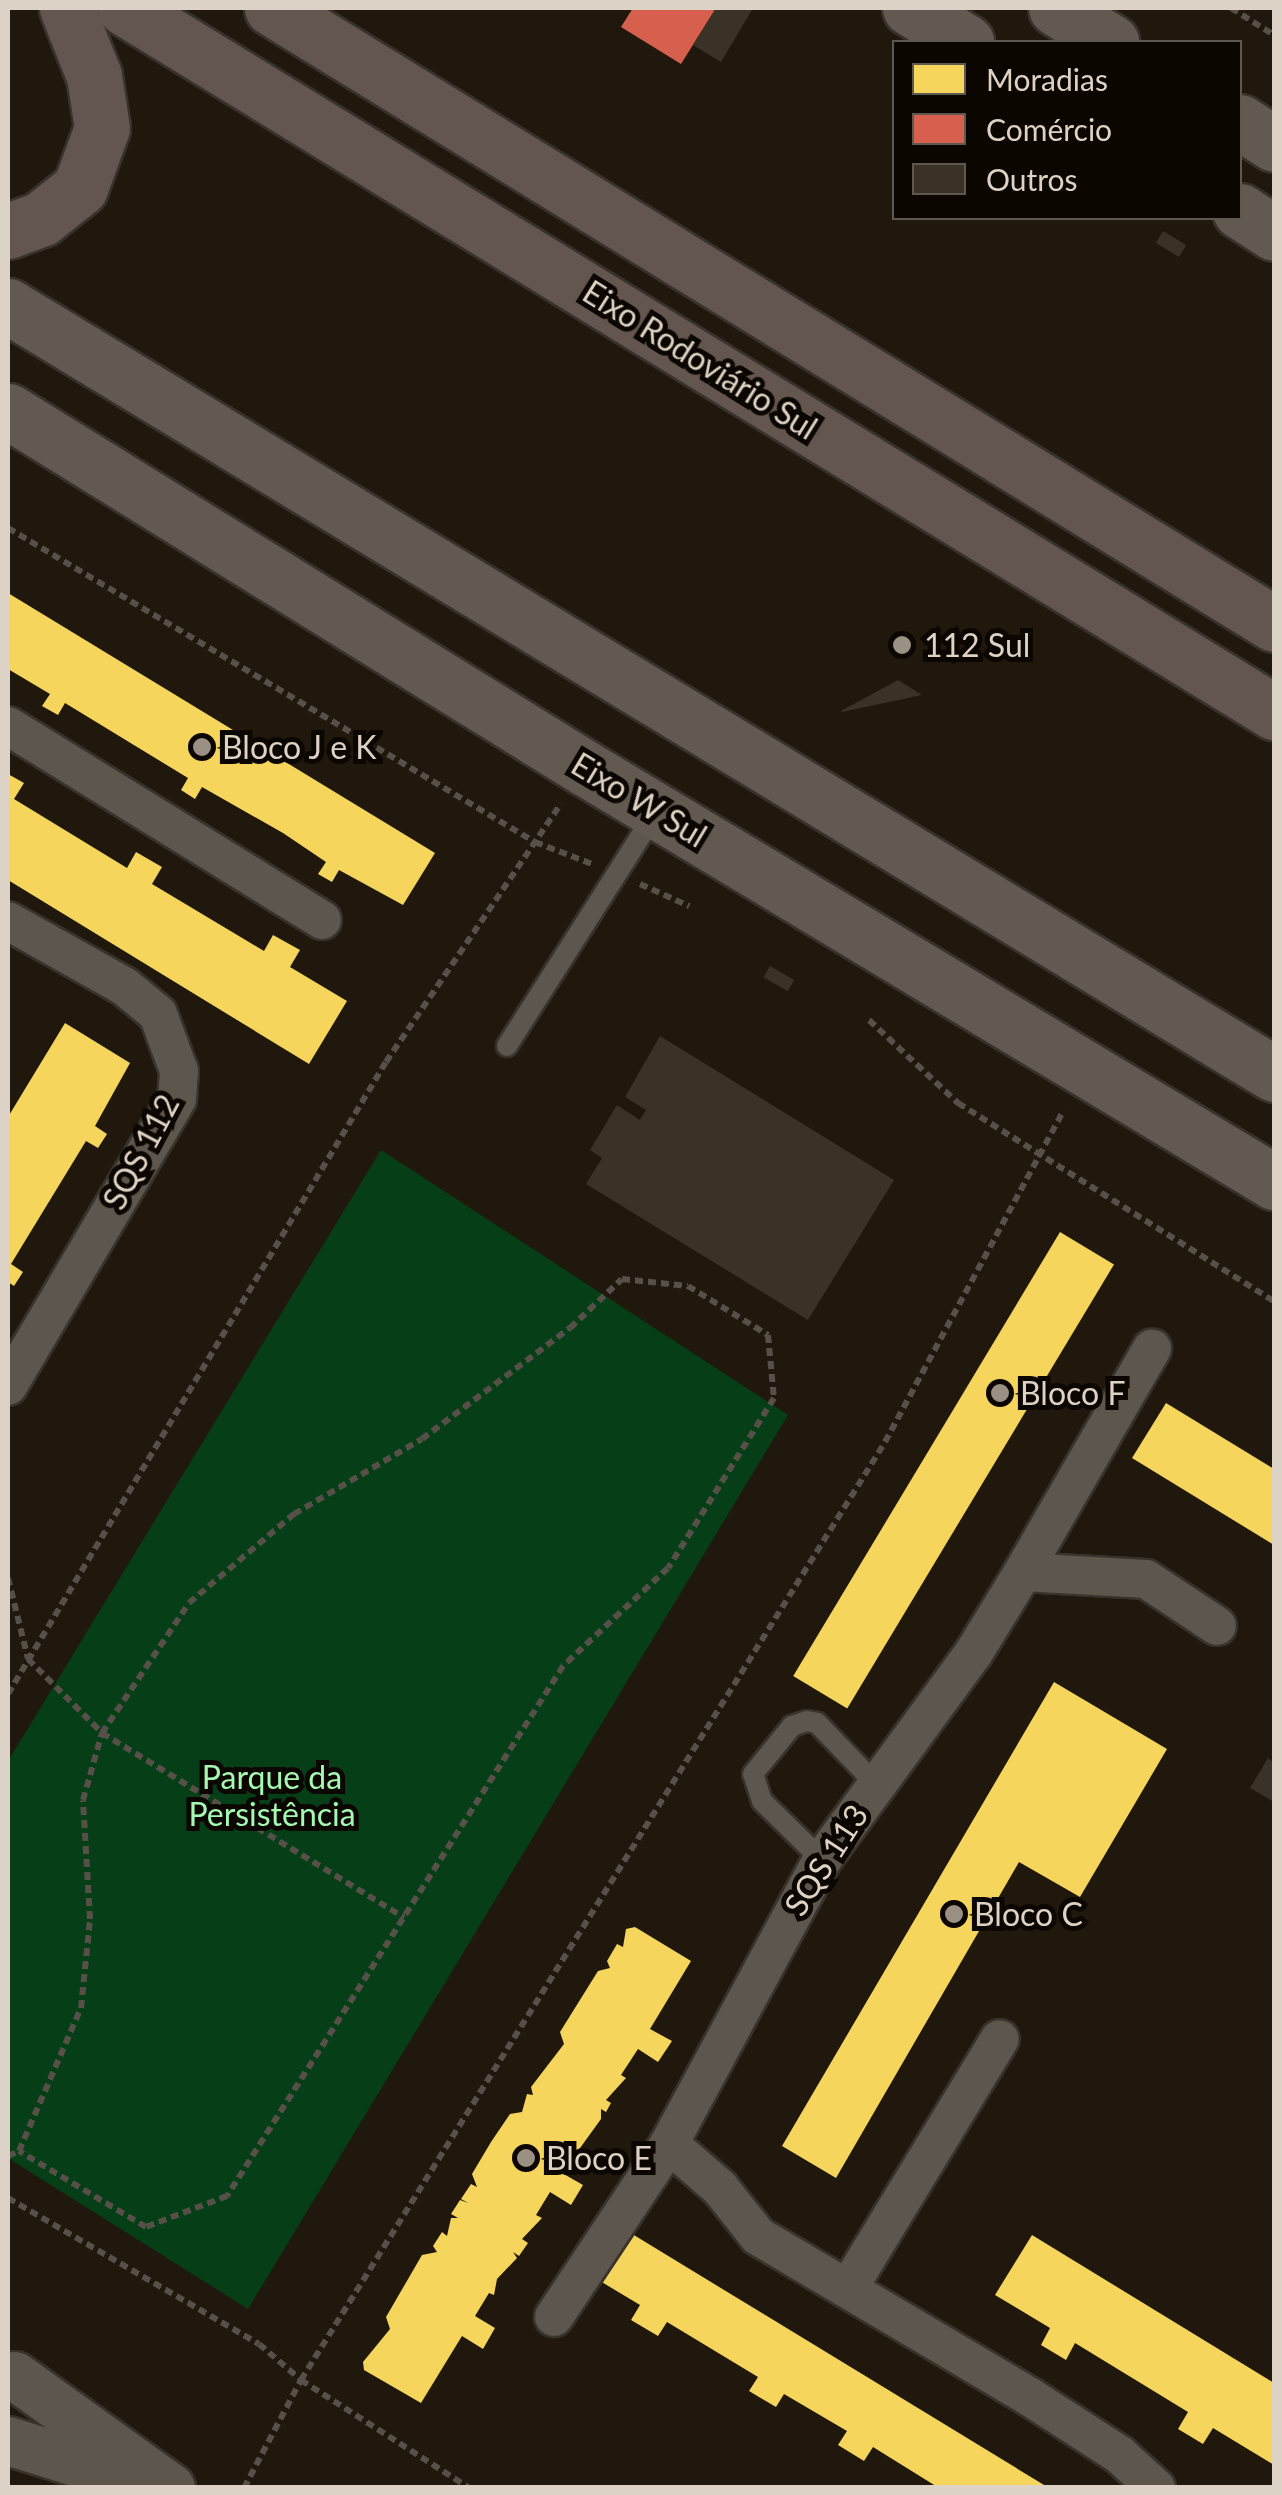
<!DOCTYPE html>
<meta charset="utf-8">
<style>
body{margin:0}
#map{position:relative;width:1282px;height:2495px;overflow:hidden;background:#20180c;font-family:Lato,sans-serif}
div>[style]{position:absolute}
[style*='--x']{left:calc(var(--x)*1px);top:calc(var(--y)*1px);width:calc(var(--w)*1px);rotate:calc(var(--a)*1deg)}
.green>*{inset:0;background:#063e17}
.homes>*{inset:0;background:#f6d55c;transform-origin:0 0}
.shops>*{inset:0;background:#d6604d}
.building>*{inset:0;background:#3a3226;transform-origin:0 0}
.path>*{height:6px;margin-top:-3px;transform-origin:0;background:repeating-linear-gradient(90deg,#565048 0 8px,transparent 0 13px)}
.roads{filter:drop-shadow(2px 0 #38322a) drop-shadow(-2px 0 #38322a) drop-shadow(0 2px #38322a) drop-shadow(0 -2px #38322a)}
.service>*{height:20px;margin:-10px;padding:0 10px;transform-origin:10px;border-radius:10px;background:#5c564d}
.minor>*{height:38px;margin:-19px;padding:0 19px;transform-origin:19px;border-radius:19px;background:#5c564d}
.tertiary>*{height:48px;margin:-24px;padding:0 24px;transform-origin:24px;border-radius:24px;background:#5c564d}
.primary>*{height:55px;margin:-27.5px;padding:0 27.5px;transform-origin:27.5px;border-radius:27.5px;background:#625950}
.trunk>*{height:55px;margin:-27.5px;padding:0 27.5px;transform-origin:27.5px;border-radius:27.5px;background:#62564e}
.dots>*{width:28px;height:28px;translate:-50% -50%;box-sizing:border-box;border:5px solid #0c0601;border-radius:50%}
span{translate:-50% -50%;white-space:nowrap;text-align:center;line-height:1.15;-webkit-text-stroke:10px #0c0601;paint-order:stroke}
.street-label{font-size:32px;color:#dcd2c5}
.poi-label{font-size:32px;color:#dcd2c5}
.left{translate:0 -50%;text-align:left}
.park-label{font-size:32px;color:#a4f8b2}
.frame{position:absolute;inset:0;border:10px solid #dcd2c5;pointer-events:none}
.legend{position:absolute;left:892px;top:40px;width:350px;height:180px;box-sizing:border-box;background:#0c0601;border:2px solid #5f584f;margin:0;padding:12px 18px;list-style:none;font-size:30px;color:#dcd2c5}
.legend li{display:flex;align-items:center;gap:20px;height:50px}
.legend b{width:50px;border:2px solid #5f584f}
</style>
<div id="map">
<div class="green">
<div style="clip-path:polygon(381px 1150px,788px 1415px,248px 2309px,8px 2158px,8px 1761px)"></div>
</div>
<div class="homes">
<div style="clip-path:polygon(8px 593px,435px 853px,403px 905px,339px 870px,332px 882px,318px 874px,326px 862px,283px 833px,202px 787px,195px 799px,181px 790px,188px 778px,65px 703px,58px 715px,42px 706px,50px 694px,8px 669px)"></div>
<div style="clip-path:polygon(8px 774px,24px 783px,14px 799px,127px 868px,136px 852px,162px 867px,152px 884px,264px 951px,273px 935px,300px 950px,290px 967px,347px 1001px,309px 1064px,8px 880px)"></div>
<div style="clip-path:polygon(65px 1023px,130px 1063px,95px 1126px,107px 1134px,98px 1148px,86px 1141px,11px 1264px,23px 1272px,14px 1286px,8px 1282px,8px 1117px)"></div>
<div style="left:1060px;top:1232px;width:63px;height:518px;rotate:31deg"></div>
<div style="clip-path:polygon(1166px 1403px,1274px 1469px,1274px 1545px,1132px 1458px)"></div>
<div style="clip-path:polygon(1054px 1682px,1167px 1749px,1080px 1897px,1019px 1862px,836px 2178px,782px 2146px)"></div>
<div style="clip-path:polygon(635px 1927px,691px 1961px,650px 2029px,672px 2041px,658px 2062px,638px 2049px,621px 2075px,626px 2078px,606px 2100px,611px 2103px,606px 2112px,601px 2109px,601px 2119px,562px 2173px,583px 2185px,571px 2205px,550px 2192px,536px 2215px,542px 2218px,522px 2239px,528px 2243px,519px 2256px,513px 2252px,517px 2258px,497px 2279px,494px 2295px,489px 2293px,475px 2316px,495px 2328px,483px 2349px,462px 2336px,421px 2403px,364px 2370px,363px 2362px,390px 2329px,386px 2317px,422px 2255px,437px 2252px,433px 2246px,442px 2232px,447px 2236px,451px 2218px,458px 2218px,451px 2214px,460px 2200px,468px 2203px,461px 2199px,471px 2184px,477px 2187px,472px 2174px,491px 2142px,510px 2114px,522px 2112px,527px 2094px,533px 2095px,531px 2087px,564px 2044px,560px 2032px,598px 1971px,610px 1968px,607px 1961px,617px 1944px,623px 1947px,626px 1929px)"></div>
<div style="clip-path:polygon(624px 2229px,1049px 2488px,939px 2488px,873px 2447px,864px 2461px,838px 2445px,847px 2431px,784px 2394px,776px 2407px,749px 2391px,758px 2377px,667px 2322px,658px 2336px,631px 2320px,640px 2305px,595px 2278px)"></div>
<div style="clip-path:polygon(1032px 2235px,1274px 2383px,1274px 2465px,1213px 2428px,1203px 2444px,1178px 2429px,1188px 2412px,1075px 2343px,1066px 2360px,1041px 2345px,1050px 2328px,995px 2295px)"></div>
</div>
<div class="shops">
<div style="clip-path:polygon(633px 8px,716px 8px,681px 64px,621px 27px)"></div>
</div>
<div class="building">
<div style="clip-path:polygon(716px 8px,753px 8px,721px 62px,693px 45px)"></div>
<div style="left:1163px;top:231px;width:27px;height:14px;rotate:31deg"></div>
<div style="clip-path:polygon(898px 680px,922px 695px,842px 712px,841px 711px)"></div>
<div style="left:770px;top:966px;width:28px;height:13px;rotate:30deg"></div>
<div style="clip-path:polygon(660px 1036px,894px 1180px,808px 1320px,586px 1184px,602px 1158px,590px 1150px,617px 1105px,640px 1120px,646px 1110px,625px 1097px)"></div>
<div style="clip-path:polygon(1268px 1758px,1274px 1763px,1274px 1802px,1250px 1788px)"></div>
</div>
<div class="path">
<div style="--x:1231;--y:8;--w:51;--a:32.1"></div>
<div style="--x:8;--y:528;--w:613;--a:30.79"></div>
<div style="--x:535;--y:842;--w:61;--a:21.1"></div>
<div style="--x:640;--y:884;--w:54;--a:24.2"></div>
<div style="--x:869;--y:1020;--w:122;--a:43"></div>
<div style="--x:958;--y:1103;--w:373;--a:32.1"></div>
<div style="--x:8;--y:1578;--w:83;--a:76.1"></div>
<div style="--x:28;--y:1659;--w:105;--a:45"></div>
<div style="--x:102;--y:1733;--w:354;--a:31.4"></div>
<div style="--x:8;--y:1694;--w:736;--a:-59.12"></div>
<div style="--x:386;--y:1062;--w:312;--a:-55.9"></div>
<div style="--x:8;--y:2156;--w:12;--a:-24"></div>
<div style="--x:19;--y:2151;--w:156;--a:-66.6"></div>
<div style="--x:81;--y:2008;--w:89;--a:-84.2"></div>
<div style="--x:90;--y:1919;--w:119;--a:-93.4"></div>
<div style="--x:83;--y:1800;--w:70;--a:-74.2"></div>
<div style="--x:102;--y:1733;--w:156;--a:-56.2"></div>
<div style="--x:189;--y:1603;--w:138;--a:-40.3"></div>
<div style="--x:294;--y:1514;--w:148;--a:-30.4"></div>
<div style="--x:422;--y:1439;--w:185;--a:-36.9"></div>
<div style="--x:570;--y:1328;--w:71;--a:-43.3"></div>
<div style="--x:622;--y:1279;--w:66;--a:6.1"></div>
<div style="--x:688;--y:1286;--w:94;--a:31.5"></div>
<div style="--x:768;--y:1335;--w:63;--a:84.6"></div>
<div style="--x:774;--y:1398;--w:200;--a:121.9"></div>
<div style="--x:668;--y:1568;--w:144;--a:137"></div>
<div style="--x:563;--y:1666;--w:628;--a:122.37"></div>
<div style="--x:227;--y:2196;--w:87;--a:159.1"></div>
<div style="--x:146;--y:2227;--w:148;--a:-149.1"></div>
<div style="--x:8;--y:2198;--w:290;--a:30.2"></div>
<div style="--x:259;--y:2344;--w:55;--a:40.6"></div>
<div style="--x:301;--y:2380;--w:200;--a:32.7"></div>
<div style="--x:244;--y:2488;--w:122;--a:-62.2"></div>
<div style="--x:301;--y:2380;--w:1105;--a:-58.09"></div>
<div style="--x:885;--y:1442;--w:377;--a:-61.7"></div>
</div>
<div class="roads">
<div class="service">
<div style="--x:507;--y:1046;--w:277;--a:-57.5"></div>
<div style="--x:822;--y:1860;--w:84;--a:-135.5"></div>
<div style="--x:762;--y:1801;--w:28;--a:-108"></div>
<div style="--x:753;--y:1774;--w:62;--a:-50.9"></div>
<div style="--x:792;--y:1726;--w:16;--a:-18"></div>
<div style="--x:807;--y:1721;--w:10;--a:11"></div>
<div style="--x:817;--y:1723;--w:85;--a:46"></div>
</div>
<div class="minor">
<div style="--x:8;--y:726;--w:369;--a:31.7"></div>
<div style="--x:8;--y:921;--w:133;--a:29.3"></div>
<div style="--x:124;--y:986;--w:44;--a:39.5"></div>
<div style="--x:158;--y:1014;--w:61;--a:69.8"></div>
<div style="--x:179;--y:1071;--w:28;--a:94"></div>
<div style="--x:177;--y:1099;--w:333;--a:120.5"></div>
<div style="--x:1023;--y:1572;--w:258;--a:-60"></div>
<div style="--x:849;--y:2287;--w:290;--a:-58.7"></div>
<div style="--x:554;--y:2317;--w:208;--a:-56.4"></div>
<div style="--x:1156;--y:2488;--w:49;--a:-137.5"></div>
<div style="--x:1120;--y:2455;--w:107;--a:-147.2"></div>
<div style="--x:1030;--y:2397;--w:316;--a:-149.4"></div>
<div style="--x:758;--y:2236;--w:61;--a:-128.4"></div>
<div style="--x:720;--y:2188;--w:67;--a:-139.2"></div>
<div style="--x:669;--y:2144;--w:323;--a:-61.7"></div>
<div style="--x:822;--y:1860;--w:255;--a:-53.8"></div>
<div style="--x:973;--y:1654;--w:96;--a:-58.6"></div>
<div style="--x:1023;--y:1572;--w:123;--a:3.3"></div>
<div style="--x:1146;--y:1579;--w:85;--a:33.5"></div>
</div>
<div class="tertiary">
<div style="--x:15;--y:2376;--w:192;--a:35.7"></div>
<div style="--x:8;--y:2441;--w:141;--a:17.3"></div>
</div>
<div class="primary">
<div style="--x:910;--y:8;--w:66;--a:31.3"></div>
<div style="--x:1056;--y:8;--w:65;--a:31.7"></div>
<div style="--x:1240;--y:122;--w:40;--a:32.9"></div>
<div style="--x:1240;--y:211;--w:40;--a:32.9"></div>
<div style="--x:8;--y:306;--w:1481;--a:31.24"></div>
<div style="--x:8;--y:411;--w:679;--a:31.75"></div>
<div style="--x:585;--y:768;--w:804;--a:31"></div>
</div>
<div class="trunk">
<div style="--x:125;--y:8;--w:1348;--a:31.5"></div>
<div style="--x:272;--y:8;--w:1176;--a:31.58"></div>
<div style="--x:8;--y:231;--w:35;--a:-20"></div>
<div style="--x:41;--y:219;--w:50;--a:-38.5"></div>
<div style="--x:80;--y:188;--w:64;--a:-69.9"></div>
<div style="--x:102;--y:128;--w:53;--a:-98.7"></div>
<div style="--x:94;--y:76;--w:73;--a:-111.7"></div>
</div>
</div>
<div class="dots">
<div style="left:902px;top:645px;background:#9a9184"></div>
<div style="left:202px;top:747px;background:#9a9184"></div>
<div style="left:1000px;top:1393px;background:#9a9184"></div>
<div style="left:954px;top:1914px;background:#9a9184"></div>
<div style="left:526px;top:2158px;background:#9a9184"></div>
</div>
<div class="street-label">
<span style="left:700px;top:360px;rotate:32deg">Eixo Rodoviário Sul</span>
<span style="left:639px;top:800px;rotate:31deg">Eixo W Sul</span>
<span style="left:141px;top:1152px;rotate:-62deg">SQS 112</span>
<span style="left:826px;top:1860px;rotate:-57deg">SQS 113</span>
</div>
<div class="poi-label">
<span class="left" style="left:924px;top:645px">112 Sul</span>
<span class="left" style="left:222px;top:747px">Bloco J e K</span>
<span class="left" style="left:1020px;top:1393px">Bloco F</span>
<span class="left" style="left:974px;top:1914px">Bloco C</span>
<span class="left" style="left:546px;top:2158px">Bloco E</span>
</div>
<div class="park-label">
<span style="left:272px;top:1796px">Parque da<br>Persistência</span>
</div>
<div class="frame"></div>
<ul class="legend">
<li><b style="height:28px;background:#f6d55c"></b>Moradias</li>
<li><b style="height:28px;background:#d6604d"></b>Comércio</li>
<li><b style="height:28px;background:#3a3226"></b>Outros</li>
</ul>
</div>
